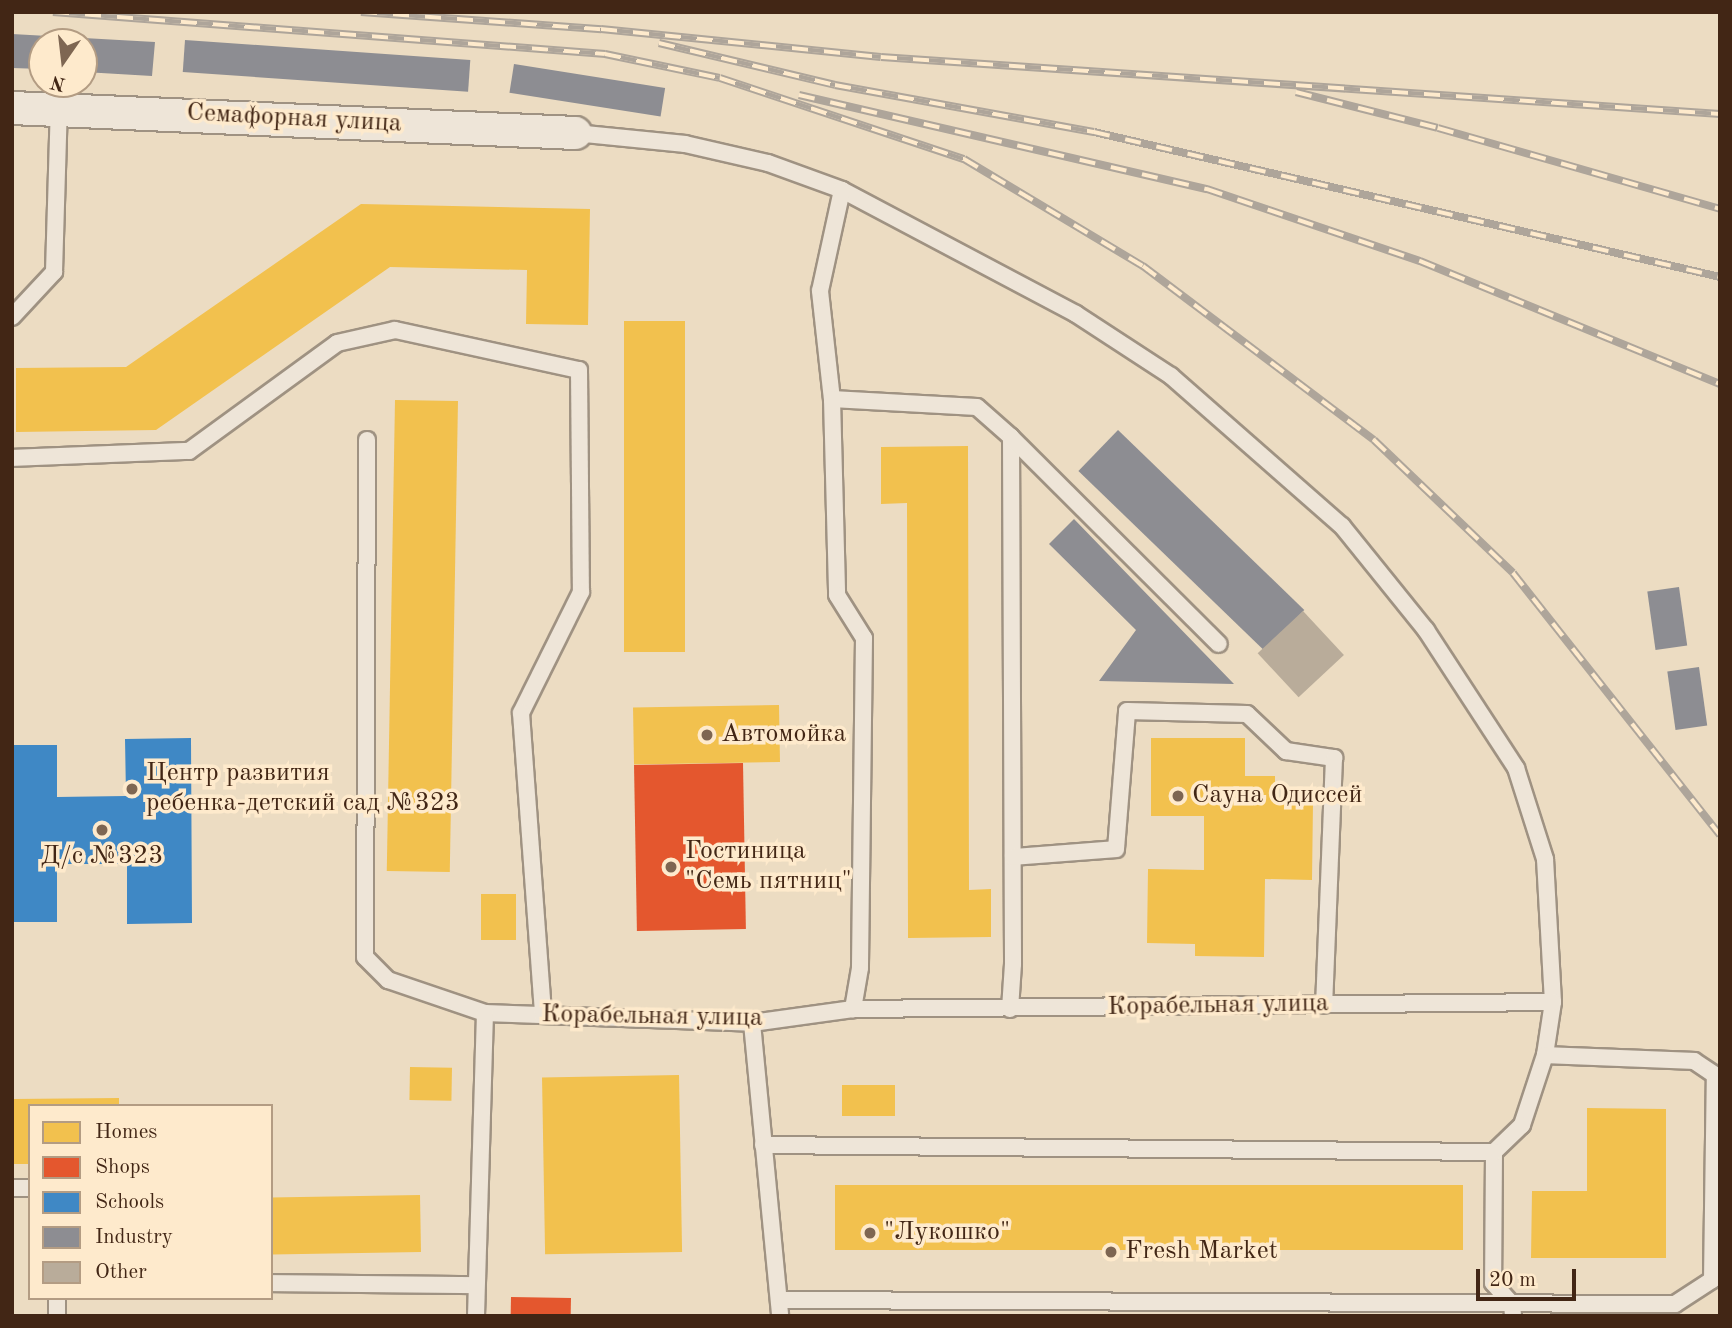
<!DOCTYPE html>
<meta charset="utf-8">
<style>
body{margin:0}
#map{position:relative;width:1732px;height:1328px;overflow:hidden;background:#ecdcc2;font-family:"Old Standard TT",serif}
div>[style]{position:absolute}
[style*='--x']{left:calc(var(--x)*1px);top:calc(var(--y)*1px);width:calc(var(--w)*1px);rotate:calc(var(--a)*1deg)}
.homes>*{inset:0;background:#f2c14e;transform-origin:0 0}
.shops>*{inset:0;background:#e4572e;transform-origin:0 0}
.schools>*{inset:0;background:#3f88c5}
.industry>*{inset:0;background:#8d8d92;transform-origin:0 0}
.building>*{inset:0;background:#b9ac9a;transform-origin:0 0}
.roads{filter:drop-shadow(2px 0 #9f9282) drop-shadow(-2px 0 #9f9282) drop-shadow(0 2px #9f9282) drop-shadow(0 -2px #9f9282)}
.service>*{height:16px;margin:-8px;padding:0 8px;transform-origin:8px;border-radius:8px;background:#eee5d8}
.minor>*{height:32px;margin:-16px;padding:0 16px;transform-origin:16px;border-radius:16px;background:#eee5d8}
.rail>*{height:8px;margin-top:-4px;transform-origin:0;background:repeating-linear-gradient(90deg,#feeacc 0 16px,#aea59a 0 32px);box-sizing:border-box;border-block:2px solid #aea59a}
.dots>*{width:19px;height:19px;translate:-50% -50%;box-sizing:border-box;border:4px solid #feeacc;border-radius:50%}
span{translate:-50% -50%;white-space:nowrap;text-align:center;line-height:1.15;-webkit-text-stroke:7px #feeacc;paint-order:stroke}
.street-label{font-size:26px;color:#422615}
.poi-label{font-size:26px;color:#422615}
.left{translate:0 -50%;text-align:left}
.frame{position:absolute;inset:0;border:14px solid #422615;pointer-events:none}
.legend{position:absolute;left:28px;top:1104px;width:245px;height:196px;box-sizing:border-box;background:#feeacc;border:2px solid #b39c83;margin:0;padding:9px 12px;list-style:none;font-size:21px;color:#422615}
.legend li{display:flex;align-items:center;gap:14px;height:35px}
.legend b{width:35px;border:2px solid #b39c83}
.north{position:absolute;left:28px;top:28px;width:70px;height:70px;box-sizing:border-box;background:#feeacc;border:2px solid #b39c83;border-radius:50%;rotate:194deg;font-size:19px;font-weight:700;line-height:28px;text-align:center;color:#422615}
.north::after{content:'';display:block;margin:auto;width:24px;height:32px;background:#7e6652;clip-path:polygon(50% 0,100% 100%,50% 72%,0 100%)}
.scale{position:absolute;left:1476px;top:1269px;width:100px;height:32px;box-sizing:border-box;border:4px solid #422615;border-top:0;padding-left:9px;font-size:21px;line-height:24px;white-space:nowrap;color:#422615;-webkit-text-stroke:5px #feeacc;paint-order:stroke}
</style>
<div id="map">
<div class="homes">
<div style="clip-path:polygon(361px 204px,590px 209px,588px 325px,526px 324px,527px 270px,390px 267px,156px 430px,16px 432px,16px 368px,126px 367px)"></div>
<div style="left:624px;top:321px;width:61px;height:331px"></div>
<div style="left:395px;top:400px;width:63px;height:471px;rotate:1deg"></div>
<div style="clip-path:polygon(968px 446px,969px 890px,991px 889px,991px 937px,908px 938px,907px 503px,881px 504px,881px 447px)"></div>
<div style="left:779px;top:705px;width:57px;height:146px;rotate:89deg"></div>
<div style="clip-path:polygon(1151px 738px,1245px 738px,1245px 776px,1275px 776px,1275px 803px,1313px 803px,1312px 880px,1265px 879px,1264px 957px,1195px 956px,1195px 944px,1147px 943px,1148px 869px,1204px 870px,1204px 816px,1151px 816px)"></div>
<div style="left:481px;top:894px;width:35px;height:46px"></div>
<div style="left:410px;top:1067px;width:42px;height:33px;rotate:1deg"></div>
<div style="left:679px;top:1075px;width:177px;height:137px;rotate:89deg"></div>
<div style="left:842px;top:1085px;width:53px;height:31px"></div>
<div style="clip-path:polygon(119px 1098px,119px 1106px,30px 1106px,30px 1164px,12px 1164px,12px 1099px)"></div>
<div style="clip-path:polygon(1587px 1108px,1666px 1109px,1666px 1258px,1531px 1258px,1532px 1191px,1587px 1191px)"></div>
<div style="left:1463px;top:1185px;width:65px;height:628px;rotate:90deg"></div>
<div style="left:420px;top:1195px;width:57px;height:149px;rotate:89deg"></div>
</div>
<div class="shops">
<div style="left:743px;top:763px;width:166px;height:109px;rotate:89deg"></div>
<div style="left:511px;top:1297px;width:60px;height:19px;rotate:1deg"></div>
</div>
<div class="schools">
<div style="clip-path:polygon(191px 738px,192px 923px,127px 924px,127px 864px,57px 864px,57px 922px,12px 922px,12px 745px,57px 745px,57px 797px,126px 796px,125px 739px)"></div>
</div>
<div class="industry">
<div style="clip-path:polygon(12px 34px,155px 42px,152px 76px,84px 72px,84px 42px,42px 42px,42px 69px,12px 68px)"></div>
<div style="left:185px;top:40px;width:286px;height:32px;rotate:4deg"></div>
<div style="left:514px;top:64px;width:153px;height:29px;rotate:9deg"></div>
<div style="left:1118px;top:430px;width:259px;height:57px;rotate:44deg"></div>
<div style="clip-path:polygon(1074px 519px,1234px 684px,1099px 681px,1136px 630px,1049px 544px)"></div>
<div style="left:1679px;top:587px;width:59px;height:32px;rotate:82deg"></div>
<div style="left:1699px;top:667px;width:59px;height:32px;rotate:82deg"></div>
</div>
<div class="building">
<div style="left:1303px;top:611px;width:60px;height:62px;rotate:47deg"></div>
</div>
<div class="roads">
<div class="service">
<div style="--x:575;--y:133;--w:111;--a:5.7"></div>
<div style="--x:685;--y:144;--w:85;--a:12.9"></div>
<div style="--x:768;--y:163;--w:79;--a:20"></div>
<div style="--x:842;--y:190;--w:265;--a:27.9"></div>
<div style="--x:1076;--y:314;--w:113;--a:33.1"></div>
<div style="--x:1171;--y:376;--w:227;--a:41.3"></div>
<div style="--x:1342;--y:526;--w:134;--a:51.1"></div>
<div style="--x:1426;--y:630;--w:165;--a:56.9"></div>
<div style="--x:1516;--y:768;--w:96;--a:72.3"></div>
<div style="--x:1545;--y:859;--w:143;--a:86.8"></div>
<div style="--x:1553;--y:1002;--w:54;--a:98.6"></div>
<div style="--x:1545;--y:1055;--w:74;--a:108.2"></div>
<div style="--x:1522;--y:1125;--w:39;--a:136"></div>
<div style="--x:1494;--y:1152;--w:131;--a:90.4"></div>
<div style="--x:1493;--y:1283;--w:28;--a:48"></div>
<div style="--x:1512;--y:1304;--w:12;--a:85"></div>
<div style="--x:842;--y:190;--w:103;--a:102.3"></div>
<div style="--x:820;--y:291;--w:109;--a:83.7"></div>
<div style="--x:832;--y:399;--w:145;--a:3.2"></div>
<div style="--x:977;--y:407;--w:45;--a:41.4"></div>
<div style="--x:1011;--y:437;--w:527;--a:89.78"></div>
<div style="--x:1013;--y:964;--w:45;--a:93.8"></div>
<div style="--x:12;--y:317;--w:62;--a:-47"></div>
<div style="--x:54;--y:272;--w:164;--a:-88.3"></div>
<div style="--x:832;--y:399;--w:196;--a:88.5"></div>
<div style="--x:837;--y:595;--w:51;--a:57.9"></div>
<div style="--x:864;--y:638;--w:330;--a:90.7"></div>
<div style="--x:860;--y:968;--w:42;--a:99.7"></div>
<div style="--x:1011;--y:437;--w:293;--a:44.9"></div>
<div style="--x:367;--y:440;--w:517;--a:90.22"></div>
<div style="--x:365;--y:957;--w:33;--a:45"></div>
<div style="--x:388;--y:980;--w:102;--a:18.8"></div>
<div style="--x:485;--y:1013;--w:267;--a:2.1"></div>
<div style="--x:752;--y:1023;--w:102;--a:-7.9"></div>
<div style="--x:853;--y:1009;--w:700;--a:-0.57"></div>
<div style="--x:12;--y:458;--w:177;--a:-2.3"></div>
<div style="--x:189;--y:451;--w:183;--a:-36.1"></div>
<div style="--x:337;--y:343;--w:59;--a:-12.6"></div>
<div style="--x:395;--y:330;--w:188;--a:12.3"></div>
<div style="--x:579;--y:370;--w:222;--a:89.5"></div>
<div style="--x:581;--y:592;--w:135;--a:116.4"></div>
<div style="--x:521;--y:713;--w:302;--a:85.8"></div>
<div style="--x:1013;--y:857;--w:103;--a:-4.4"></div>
<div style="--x:1116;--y:849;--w:138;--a:-85.4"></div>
<div style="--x:1127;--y:711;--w:120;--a:1.4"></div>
<div style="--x:1247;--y:714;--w:54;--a:43.5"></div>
<div style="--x:1286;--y:751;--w:49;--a:8.3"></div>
<div style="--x:1334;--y:758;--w:247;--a:92.3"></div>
<div style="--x:752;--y:1023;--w:294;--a:84.5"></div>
<div style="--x:763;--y:1145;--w:731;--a:0.55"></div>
<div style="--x:12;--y:1188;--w:18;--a:0"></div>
<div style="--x:271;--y:1283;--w:205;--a:0.6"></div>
<div style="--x:57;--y:1298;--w:18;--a:90"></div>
<div style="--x:779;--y:1300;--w:896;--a:0.26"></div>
<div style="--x:1675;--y:1304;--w:44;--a:-33"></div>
<div style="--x:1712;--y:1280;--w:205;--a:-89.2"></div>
<div style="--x:1715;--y:1075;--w:25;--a:-146"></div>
<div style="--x:1694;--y:1061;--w:149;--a:-177.7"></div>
<div style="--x:476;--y:1316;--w:303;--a:-88.3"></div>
</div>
<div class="minor">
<div style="--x:12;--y:108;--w:564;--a:2.54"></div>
</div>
</div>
<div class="rail">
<div style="--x:53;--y:12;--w:554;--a:4.35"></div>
<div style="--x:605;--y:54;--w:117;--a:11.8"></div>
<div style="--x:720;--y:78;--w:257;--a:18.4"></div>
<div style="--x:964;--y:159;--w:209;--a:30.9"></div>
<div style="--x:1143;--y:266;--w:289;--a:37"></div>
<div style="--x:1374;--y:440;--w:192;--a:43.7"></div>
<div style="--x:1513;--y:573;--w:334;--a:51.7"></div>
<div style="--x:361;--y:12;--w:241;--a:4.1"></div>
<div style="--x:601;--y:29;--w:281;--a:5.7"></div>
<div style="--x:881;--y:57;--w:841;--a:3.89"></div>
<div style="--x:659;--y:43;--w:181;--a:13.4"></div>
<div style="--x:835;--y:85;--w:263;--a:10.3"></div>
<div style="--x:1094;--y:132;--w:643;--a:13.04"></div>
<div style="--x:1296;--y:92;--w:146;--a:14.2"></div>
<div style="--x:1438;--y:128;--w:293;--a:16"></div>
<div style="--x:799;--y:95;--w:419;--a:13"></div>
<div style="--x:1207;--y:189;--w:225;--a:18.7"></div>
<div style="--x:1420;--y:261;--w:324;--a:22.3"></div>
</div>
<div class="dots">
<div style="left:707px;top:735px;background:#7e6652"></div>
<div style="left:132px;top:789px;background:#7e6652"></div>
<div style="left:1178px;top:796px;background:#7e6652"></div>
<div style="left:102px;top:830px;background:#7e6652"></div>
<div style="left:671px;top:867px;background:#7e6652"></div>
<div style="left:870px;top:1233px;background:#7e6652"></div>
<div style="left:1111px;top:1252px;background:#7e6652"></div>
</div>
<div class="street-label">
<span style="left:294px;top:119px;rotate:3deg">Семафорная улица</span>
<span style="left:1218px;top:1006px;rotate:-1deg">Корабельная улица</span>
<span style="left:652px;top:1017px;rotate:1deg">Корабельная улица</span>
</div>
<div class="poi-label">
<span class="left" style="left:721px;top:735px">Автомойка</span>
<span class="left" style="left:146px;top:789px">Центр развития<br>ребенка-детский сад №323</span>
<span class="left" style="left:1192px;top:796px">Сауна Одиссей</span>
<span class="left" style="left:685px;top:867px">Гостиница<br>"Семь пятниц"</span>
<span style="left:102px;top:857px">Д/с №323</span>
<span class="left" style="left:884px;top:1233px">"Лукошко"</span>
<span class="left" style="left:1125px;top:1252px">Fresh Market</span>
</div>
<div class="frame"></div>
<ul class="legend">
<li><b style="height:19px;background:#f2c14e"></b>Homes</li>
<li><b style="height:19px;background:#e4572e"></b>Shops</li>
<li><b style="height:19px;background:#3f88c5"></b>Schools</li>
<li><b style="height:19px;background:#8d8d92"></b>Industry</li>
<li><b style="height:19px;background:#b9ac9a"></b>Other</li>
</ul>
<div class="north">N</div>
<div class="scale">20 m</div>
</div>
